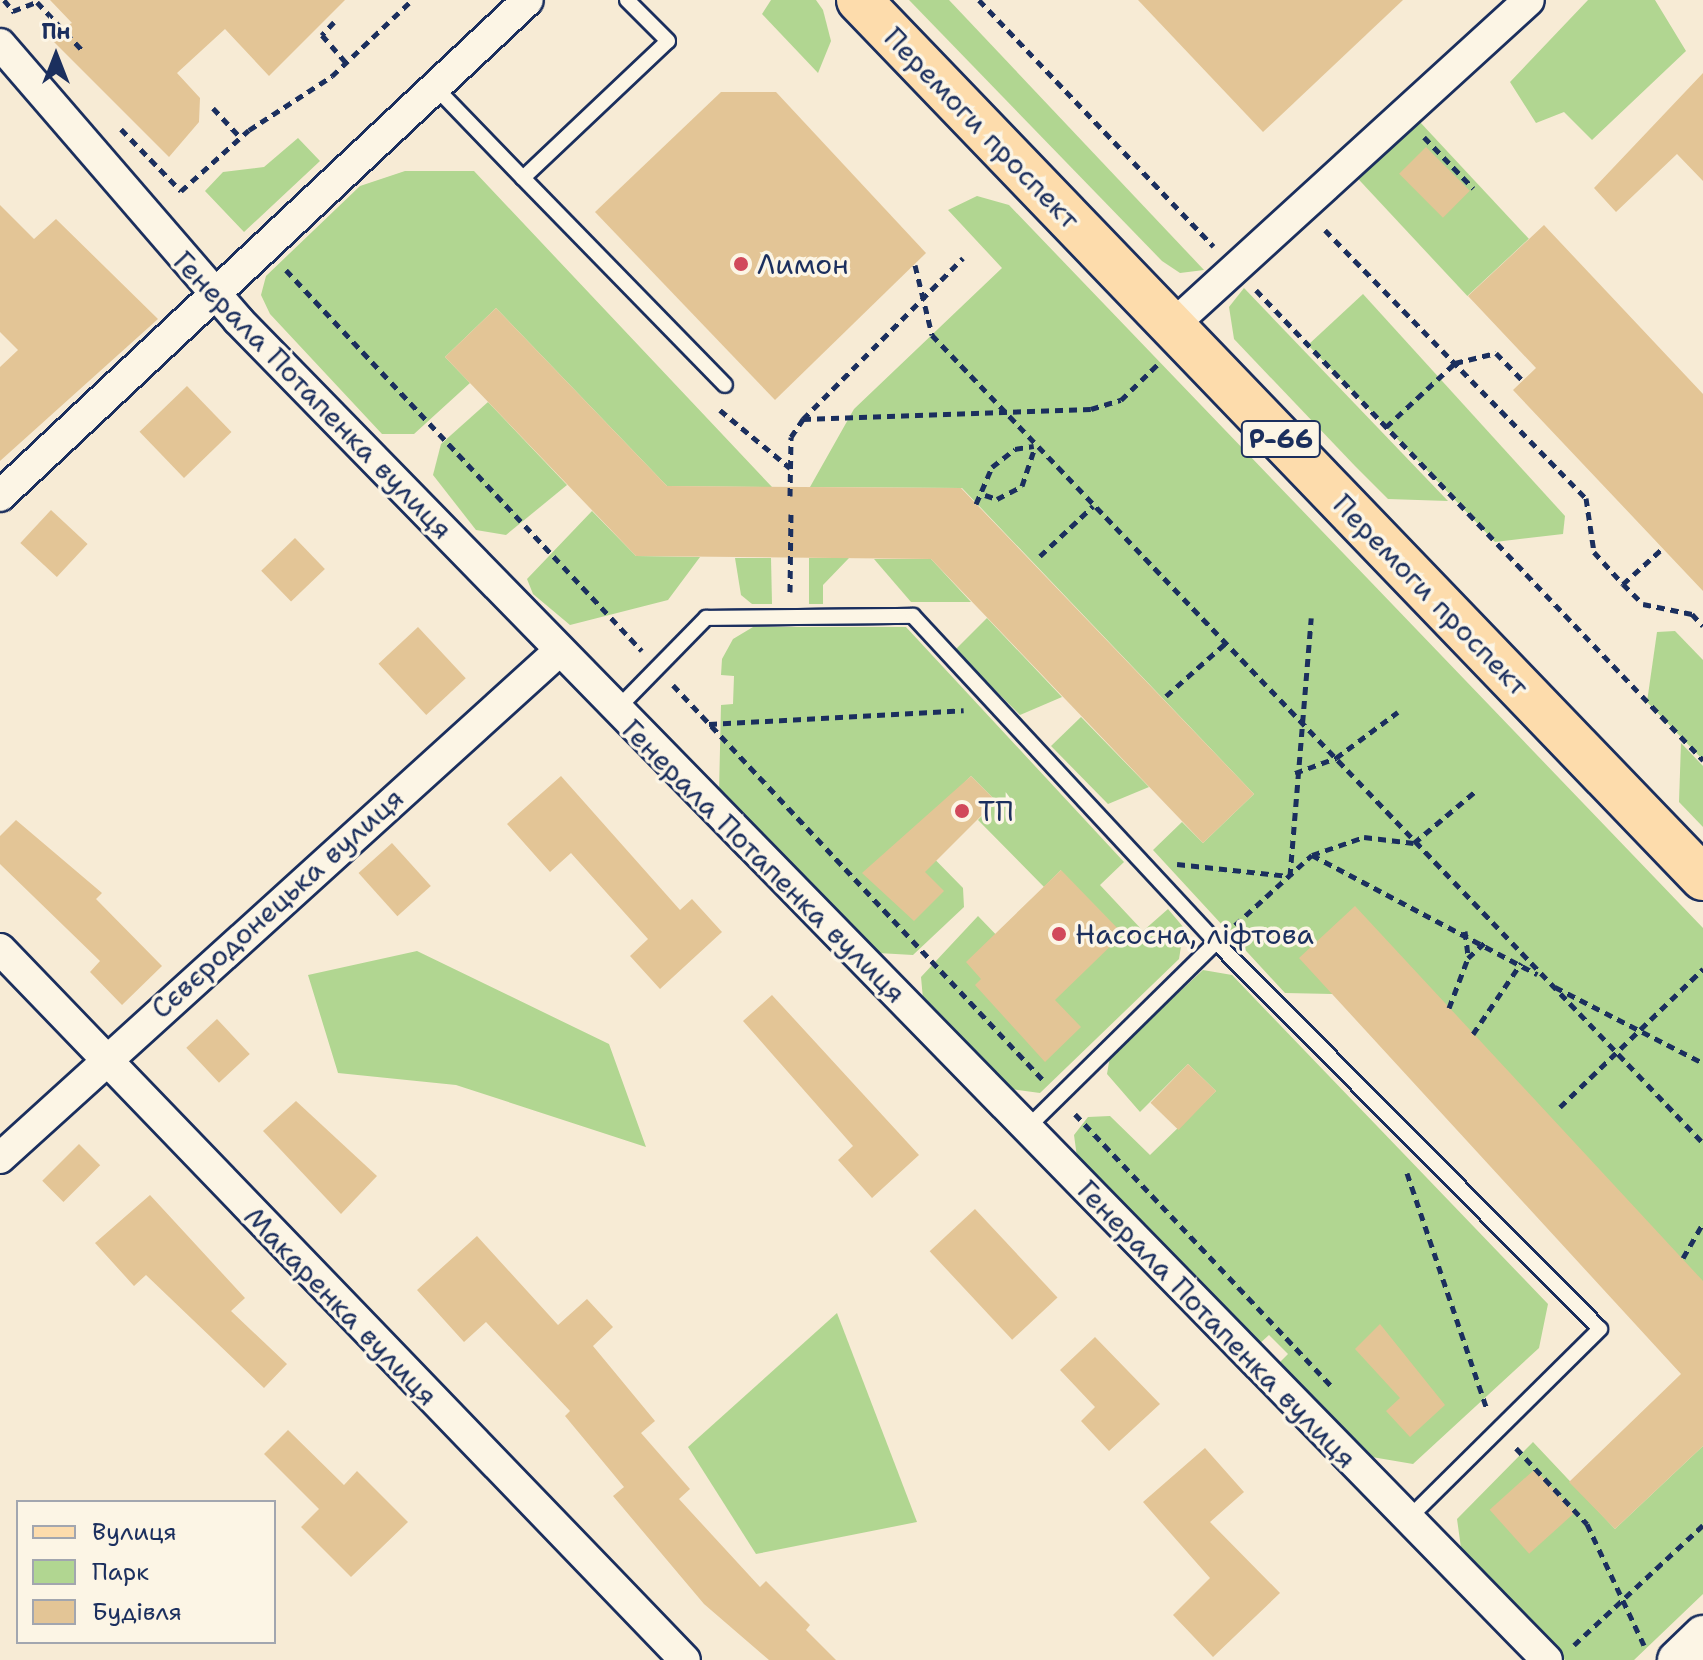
<!DOCTYPE html>
<meta charset="utf-8">
<style>
body{margin:0}
#map{position:relative;width:1703px;height:1660px;overflow:hidden;background:#f7ebd5;font-family:"Shantell Sans",sans-serif}
div>[style]{position:absolute}
[style*='--x']{left:calc(var(--x)*1px);top:calc(var(--y)*1px);width:calc(var(--w)*1px);rotate:calc(var(--a)*1deg)}
.green>*{inset:0;background:#b1d691;transform-origin:0 0}
.building>*{inset:0;background:#e3c596;transform-origin:0 0}
.path>*{height:5px;margin-top:-2.5px;transform-origin:0;background:repeating-linear-gradient(90deg,#1b2f5e 0 8px,transparent 0 14px)}
.roads{filter:drop-shadow(2px 0 #1b2f5e) drop-shadow(-2px 0 #1b2f5e) drop-shadow(0 2px #1b2f5e) drop-shadow(0 -2px #1b2f5e)}
.service>*{height:14px;margin:-7px;padding:0 7px;transform-origin:7px;border-radius:7px;background:#fcf5e5}
.minor>*{height:30px;margin:-15px;padding:0 15px;transform-origin:15px;border-radius:15px;background:#fcf5e5}
.tertiary>*{height:38px;margin:-19px;padding:0 19px;transform-origin:19px;border-radius:19px;background:#fcf5e5}
.primary>*{height:44px;margin:-22px;padding:0 22px;transform-origin:22px;border-radius:22px;background:#fddcac}
.dots>*{width:22px;height:22px;translate:-50% -50%;box-sizing:border-box;border:4px solid #fcf5e5;border-radius:50%}
span{translate:-50% -50%;white-space:nowrap;text-align:center;line-height:1.15;-webkit-text-stroke:7px #fcf5e5;paint-order:stroke}
.shield-label span{padding:2px 6px;background:#fcf5e5;border:2px solid;border-radius:6px;-webkit-text-stroke-width:0}
.shield-label{font-size:26px;color:#1b2f5e;font-weight:700}
.street-label{font-size:28px;color:#1b2f5e}
.poi-label{font-size:28px;color:#1b2f5e}
.left{translate:0 -50%;text-align:left}
.legend{position:absolute;left:16px;top:1500px;width:260px;height:144px;box-sizing:border-box;background:#fcf5e5;border:2px solid #a2a6af;margin:0;padding:10px 14px;list-style:none;font-size:24px;color:#1b2f5e}
.legend li{display:flex;align-items:center;gap:16px;height:40px}
.legend b{width:40px;border:2px solid #a2a6af}
.north{position:absolute;left:16px;top:16px;width:80px;height:80px;-webkit-text-stroke:6px #fcf5e5;paint-order:stroke;rotate:0deg;font-size:22px;font-weight:700;line-height:32px;text-align:center;color:#1b2f5e}
.north::after{content:'';display:block;margin:auto;width:28px;height:36px;background:#1b2f5e;clip-path:polygon(50% 0,100% 100%,50% 72%,0 100%)}
</style>
<div id="map">
<div class="green">
<div style="clip-path:polygon(771px 0,816px 0,823px 10px,831px 41px,818px 73px,762px 14px)"></div>
<div style="clip-path:polygon(909px 0,949px 0,1204px 270px,1180px 273px,1162px 261px)"></div>
<div style="clip-path:polygon(1588px 0,1655px 0,1686px 51px,1592px 140px,1564px 112px,1536px 123px,1510px 82px)"></div>
<div style="left:1419px;top:121px;width:161px;height:84px;rotate:47deg"></div>
<div style="clip-path:polygon(298px 138px,320px 161px,244px 232px,205px 191px,223px 172px,264px 167px)"></div>
<div style="clip-path:polygon(405px 171px,474px 171px,772px 487px,667px 486px,496px 308px,445px 357px,470px 383px,414px 434px,382px 434px,270px 314px,261px 295px,266px 276px,360px 186px)"></div>
<div style="clip-path:polygon(977px 196px,1009px 205px,1703px 928px,1703px 1282px,1333px 994px,1285px 993px,1153px 850px,1182px 822px,1203px 843px,1254px 794px,962px 488px,810px 487px,854px 409px,1002px 268px,948px 210px)"></div>
<div style="clip-path:polygon(1244px 288px,1448px 501px,1388px 499px,1355px 466px,1234px 339px,1229px 307px)"></div>
<div style="clip-path:polygon(1363px 294px,1565px 516px,1563px 534px,1495px 542px,1308px 345px)"></div>
<div style="clip-path:polygon(488px 402px,567px 485px,506px 535px,476px 530px,433px 475px,441px 444px)"></div>
<div style="clip-path:polygon(592px 511px,636px 556px,700px 557px,668px 600px,570px 625px,533px 594px,527px 579px)"></div>
<div style="clip-path:polygon(735px 558px,771px 558px,772px 604px,752px 604px,741px 595px)"></div>
<div style="clip-path:polygon(809px 558px,849px 558px,823px 585px,823px 604px,809px 604px)"></div>
<div style="clip-path:polygon(874px 559px,931px 559px,971px 602px,911px 602px)"></div>
<div style="clip-path:polygon(987px 618px,1062px 697px,1020px 715px,955px 650px)"></div>
<div style="clip-path:polygon(753px 627px,906px 627px,1124px 862px,1100px 885px,1143px 931px,1168px 909px,1184px 928px,1179px 959px,1040px 1093px,1011px 1089px,923px 999px,921px 977px,978px 916px,1057px 998px,1061px 870px,1044px 887px,978px 820px,996px 801px,971px 776px,911px 835px,963px 888px,964px 907px,913px 955px,878px 953px,719px 792px,721px 705px,733px 704px,734px 676px,721px 675px,722px 659px,733px 639px)"></div>
<div style="clip-path:polygon(1675px 631px,1703px 660px,1703px 760px,1647px 702px,1657px 632px)"></div>
<div style="clip-path:polygon(1081px 717px,1149px 787px,1108px 804px,1051px 746px)"></div>
<div style="clip-path:polygon(1681px 743px,1703px 766px,1703px 827px,1679px 802px)"></div>
<div style="clip-path:polygon(417px 951px,609px 1044px,646px 1147px,456px 1085px,338px 1073px,308px 975px)"></div>
<div style="clip-path:polygon(1203px 970px,1232px 975px,1548px 1304px,1539px 1348px,1413px 1464px,1366px 1456px,1278px 1364px,1288px 1354px,1269px 1335px,1258px 1345px,1077px 1157px,1074px 1135px,1088px 1117px,1110px 1116px,1150px 1155px,1216px 1091px,1188px 1064px,1140px 1112px,1107px 1074px,1110px 1056px)"></div>
<div style="clip-path:polygon(837px 1313px,917px 1522px,756px 1554px,688px 1447px)"></div>
<div style="clip-path:polygon(1533px 1442px,1615px 1529px,1703px 1446px,1703px 1594px,1634px 1660px,1565px 1660px,1462px 1555px,1457px 1519px)"></div>
</div>
<div class="building">
<div style="clip-path:polygon(50px 0,345px 0,269px 76px,225px 29px,177px 73px,200px 98px,199px 122px,169px 157px,47px 35px,72px 23px)"></div>
<div style="clip-path:polygon(1138px 0,1403px 0,1263px 132px)"></div>
<div style="clip-path:polygon(1703px 73px,1703px 181px,1677px 154px,1616px 212px,1594px 188px)"></div>
<div style="clip-path:polygon(721px 92px,776px 92px,926px 253px,775px 400px,595px 212px)"></div>
<div style="left:1426px;top:147px;width:62px;height:38px;rotate:45deg"></div>
<div style="clip-path:polygon(0 205px,34px 239px,56px 219px,158px 319px,0 461px,0 367px,18px 350px,0 332px)"></div>
<div style="clip-path:polygon(1544px 225px,1703px 394px,1703px 591px,1513px 390px,1536px 368px,1468px 296px)"></div>
<div style="clip-path:polygon(496px 308px,667px 486px,961px 488px,1254px 794px,1203px 843px,931px 559px,636px 556px,445px 357px)"></div>
<div style="left:187px;top:386px;width:64px;height:66px;rotate:46deg"></div>
<div style="left:51px;top:510px;width:50px;height:45px;rotate:43deg"></div>
<div style="left:295px;top:538px;width:43px;height:47px;rotate:46deg"></div>
<div style="left:418px;top:627px;width:70px;height:54px;rotate:47deg"></div>
<div style="clip-path:polygon(561px 776px,680px 910px,692px 899px,722px 932px,660px 989px,630px 956px,648px 939px,571px 853px,550px 872px,507px 824px)"></div>
<div style="clip-path:polygon(971px 776px,996px 801px,925px 872px,944px 891px,914px 921px,862px 873px)"></div>
<div style="clip-path:polygon(16px 820px,102px 893px,96px 899px,162px 966px,122px 1005px,90px 972px,100px 961px,0 864px,0 836px)"></div>
<div style="left:392px;top:843px;width:58px;height:45px;rotate:48deg"></div>
<div style="clip-path:polygon(1061px 870px,1123px 934px,1055px 1000px,1081px 1027px,1045px 1062px,975px 985px,981px 979px,966px 962px)"></div>
<div style="clip-path:polygon(1355px 906px,1703px 1281px,1703px 1446px,1615px 1529px,1569px 1482px,1681px 1374px,1299px 958px)"></div>
<div style="clip-path:polygon(772px 995px,919px 1155px,872px 1198px,838px 1160px,853px 1146px,743px 1021px)"></div>
<div style="left:217px;top:1019px;width:48px;height:42px;rotate:47deg"></div>
<div style="left:1188px;top:1064px;width:39px;height:54px;rotate:44deg"></div>
<div style="clip-path:polygon(296px 1101px,377px 1176px,341px 1214px,263px 1131px)"></div>
<div style="left:79px;top:1144px;width:30px;height:52px;rotate:45deg"></div>
<div style="clip-path:polygon(150px 1195px,245px 1298px,231px 1311px,287px 1364px,264px 1388px,146px 1275px,134px 1286px,95px 1243px)"></div>
<div style="left:975px;top:1209px;width:121px;height:62px;rotate:47deg"></div>
<div style="clip-path:polygon(477px 1236px,558px 1325px,587px 1299px,613px 1327px,593px 1346px,655px 1421px,641px 1433px,690px 1489px,679px 1499px,760px 1587px,766px 1581px,810px 1625px,806px 1630px,836px 1660px,769px 1660px,704px 1604px,613px 1496px,624px 1487px,565px 1416px,570px 1411px,486px 1322px,464px 1342px,417px 1290px)"></div>
<div style="clip-path:polygon(1380px 1324px,1445px 1405px,1410px 1437px,1386px 1411px,1400px 1398px,1355px 1349px)"></div>
<div style="clip-path:polygon(1095px 1337px,1160px 1404px,1109px 1451px,1081px 1421px,1095px 1407px,1060px 1370px)"></div>
<div style="clip-path:polygon(288px 1430px,344px 1485px,357px 1471px,408px 1522px,351px 1577px,301px 1527px,319px 1509px,264px 1454px)"></div>
<div style="clip-path:polygon(1205px 1448px,1244px 1492px,1210px 1522px,1280px 1593px,1213px 1657px,1173px 1615px,1210px 1578px,1143px 1502px)"></div>
<div style="left:1535px;top:1469px;width:59px;height:61px;rotate:48deg"></div>
</div>
<div class="path">
<div style="--x:4;--y:0;--w:16;--a:50"></div>
<div style="--x:979;--y:0;--w:340;--a:46.4"></div>
<div style="--x:13;--y:11;--w:26;--a:-21"></div>
<div style="--x:37;--y:2;--w:67;--a:46.8"></div>
<div style="--x:334;--y:22;--w:18;--a:133"></div>
<div style="--x:322;--y:35;--w:37;--a:49"></div>
<div style="--x:213;--y:108;--w:41;--a:47"></div>
<div style="--x:121;--y:129;--w:86;--a:45.9"></div>
<div style="--x:181;--y:191;--w:91;--a:-41.9"></div>
<div style="--x:249;--y:130;--w:99;--a:-33"></div>
<div style="--x:332;--y:76;--w:110;--a:-43.5"></div>
<div style="--x:1424;--y:137;--w:71;--a:46.1"></div>
<div style="--x:1325;--y:230;--w:374;--a:45.8"></div>
<div style="--x:1586;--y:498;--w:55;--a:81.6"></div>
<div style="--x:1594;--y:552;--w:43;--a:47.8"></div>
<div style="--x:1623;--y:584;--w:28;--a:45"></div>
<div style="--x:1643;--y:604;--w:50;--a:11.5"></div>
<div style="--x:1692;--y:614;--w:16;--a:47"></div>
<div style="--x:915;--y:265;--w:72;--a:76.3"></div>
<div style="--x:932;--y:335;--w:1117;--a:46.34"></div>
<div style="--x:286;--y:270;--w:521;--a:46.94"></div>
<div style="--x:1256;--y:290;--w:649;--a:46.44"></div>
<div style="--x:720;--y:410;--w:91;--a:39.6"></div>
<div style="--x:803;--y:419;--w:288;--a:-2"></div>
<div style="--x:1091;--y:409;--w:31;--a:-17"></div>
<div style="--x:1121;--y:400;--w:52;--a:-44.2"></div>
<div style="--x:1386;--y:427;--w:94;--a:-42.8"></div>
<div style="--x:1455;--y:363;--w:42;--a:-13.7"></div>
<div style="--x:1496;--y:353;--w:39;--a:46"></div>
<div style="--x:985;--y:495;--w:13;--a:18"></div>
<div style="--x:997;--y:499;--w:28;--a:-27"></div>
<div style="--x:1022;--y:486;--w:41;--a:-71.6"></div>
<div style="--x:790;--y:496;--w:59;--a:-89"></div>
<div style="--x:791;--y:437;--w:22;--a:-56"></div>
<div style="--x:803;--y:419;--w:227;--a:-45.2"></div>
<div style="--x:976;--y:504;--w:40;--a:-66.6"></div>
<div style="--x:992;--y:467;--w:29;--a:-38"></div>
<div style="--x:1015;--y:449;--w:19;--a:-9"></div>
<div style="--x:1040;--y:556;--w:73;--a:-43.3"></div>
<div style="--x:1623;--y:584;--w:54;--a:-42"></div>
<div style="--x:790;--y:592;--w:78;--a:-89.3"></div>
<div style="--x:673;--y:685;--w:543;--a:46.87"></div>
<div style="--x:1166;--y:696;--w:80;--a:-41.5"></div>
<div style="--x:709;--y:724;--w:255;--a:-3.1"></div>
<div style="--x:1295;--y:773;--w:44;--a:-20.1"></div>
<div style="--x:1336;--y:758;--w:77;--a:-36.6"></div>
<div style="--x:1312;--y:855;--w:255;--a:27.9"></div>
<div style="--x:1177;--y:864;--w:114;--a:6.1"></div>
<div style="--x:1290;--y:876;--w:259;--a:-85.3"></div>
<div style="--x:1235;--y:925;--w:104;--a:-42.3"></div>
<div style="--x:1312;--y:855;--w:55;--a:-19.1"></div>
<div style="--x:1364;--y:837;--w:50;--a:6.8"></div>
<div style="--x:1414;--y:843;--w:82;--a:-40.1"></div>
<div style="--x:1465;--y:931;--w:26;--a:83"></div>
<div style="--x:1555;--y:987;--w:166;--a:27.2"></div>
<div style="--x:1449;--y:1008;--w:53;--a:-69.2"></div>
<div style="--x:1468;--y:958;--w:23;--a:-43"></div>
<div style="--x:1473;--y:1034;--w:86;--a:-55.9"></div>
<div style="--x:1560;--y:1107;--w:199;--a:-44"></div>
<div style="--x:1075;--y:1114;--w:374;--a:46.7"></div>
<div style="--x:1407;--y:1173;--w:247;--a:71.3"></div>
<div style="--x:1683;--y:1258;--w:39;--a:-60"></div>
<div style="--x:1516;--y:1448;--w:104;--a:46.9"></div>
<div style="--x:1587;--y:1524;--w:134;--a:64.8"></div>
<div style="--x:1574;--y:1645;--w:176;--a:-42.9"></div>
</div>
<div class="roads">
<div class="service">
<div style="--x:435;--y:87;--w:127;--a:46"></div>
<div style="--x:523;--y:178;--w:199;--a:-43.4"></div>
<div style="--x:668;--y:41;--w:58;--a:-135"></div>
<div style="--x:523;--y:178;--w:289;--a:45.7"></div>
<div style="--x:616;--y:710;--w:129;--a:-45.6"></div>
<div style="--x:706;--y:618;--w:207;--a:-0.6"></div>
<div style="--x:913;--y:616;--w:445;--a:47.1"></div>
<div style="--x:1216;--y:942;--w:545;--a:45.22"></div>
<div style="--x:1600;--y:1329;--w:270;--a:135.3"></div>
<div style="--x:1027;--y:1128;--w:265;--a:-44.5"></div>
</div>
<div class="minor">
<div style="--x:0;--y:44;--w:364;--a:49.2"></div>
<div style="--x:238;--y:320;--w:1873;--a:45.67"></div>
<div style="--x:1172;--y:326;--w:483;--a:-42.4"></div>
<div style="--x:0;--y:496;--w:724;--a:-43.21"></div>
<div style="--x:0;--y:949;--w:987;--a:46.07"></div>
<div style="--x:0;--y:1158;--w:753;--a:-42.2"></div>
</div>
<div class="tertiary">
<div style="--x:1677;--y:1660;--w:36;--a:-44"></div>
</div>
<div class="primary">
<div style="--x:859;--y:0;--w:1218;--a:46.13"></div>
</div>
</div>
<div class="dots">
<div style="left:741px;top:264px;background:#d1495b"></div>
<div style="left:962px;top:811px;background:#d1495b"></div>
<div style="left:1059px;top:934px;background:#d1495b"></div>
</div>
<div class="shield-label">
<span style="left:1281px;top:439px">Р-66</span>
</div>
<div class="street-label">
<span style="left:982px;top:128px;rotate:46deg">Перемоги проспект</span>
<span style="left:313px;top:395px;rotate:46deg">Генерала Потапенка вулиця</span>
<span style="left:1431px;top:595px;rotate:46deg">Перемоги проспект</span>
<span style="left:764px;top:861px;rotate:45deg">Генерала Потапенка вулиця</span>
<span style="left:277px;top:903px;rotate:-42deg">Сєвєродонецька вулиця</span>
<span style="left:341px;top:1306px;rotate:46deg">Макаренка вулиця</span>
<span style="left:1217px;top:1324px;rotate:46deg">Генерала Потапенка вулиця</span>
</div>
<div class="poi-label">
<span class="left" style="left:757px;top:264px">Лимон</span>
<span class="left" style="left:978px;top:811px">ТП</span>
<span class="left" style="left:1075px;top:934px">Насосна, ліфтова</span>
</div>
<ul class="legend">
<li><b style="height:10px;background:#fddcac"></b>Вулиця</li>
<li><b style="height:22px;background:#b1d691"></b>Парк</li>
<li><b style="height:22px;background:#e3c596"></b>Будівля</li>
</ul>
<div class="north">Пн</div>
</div>
